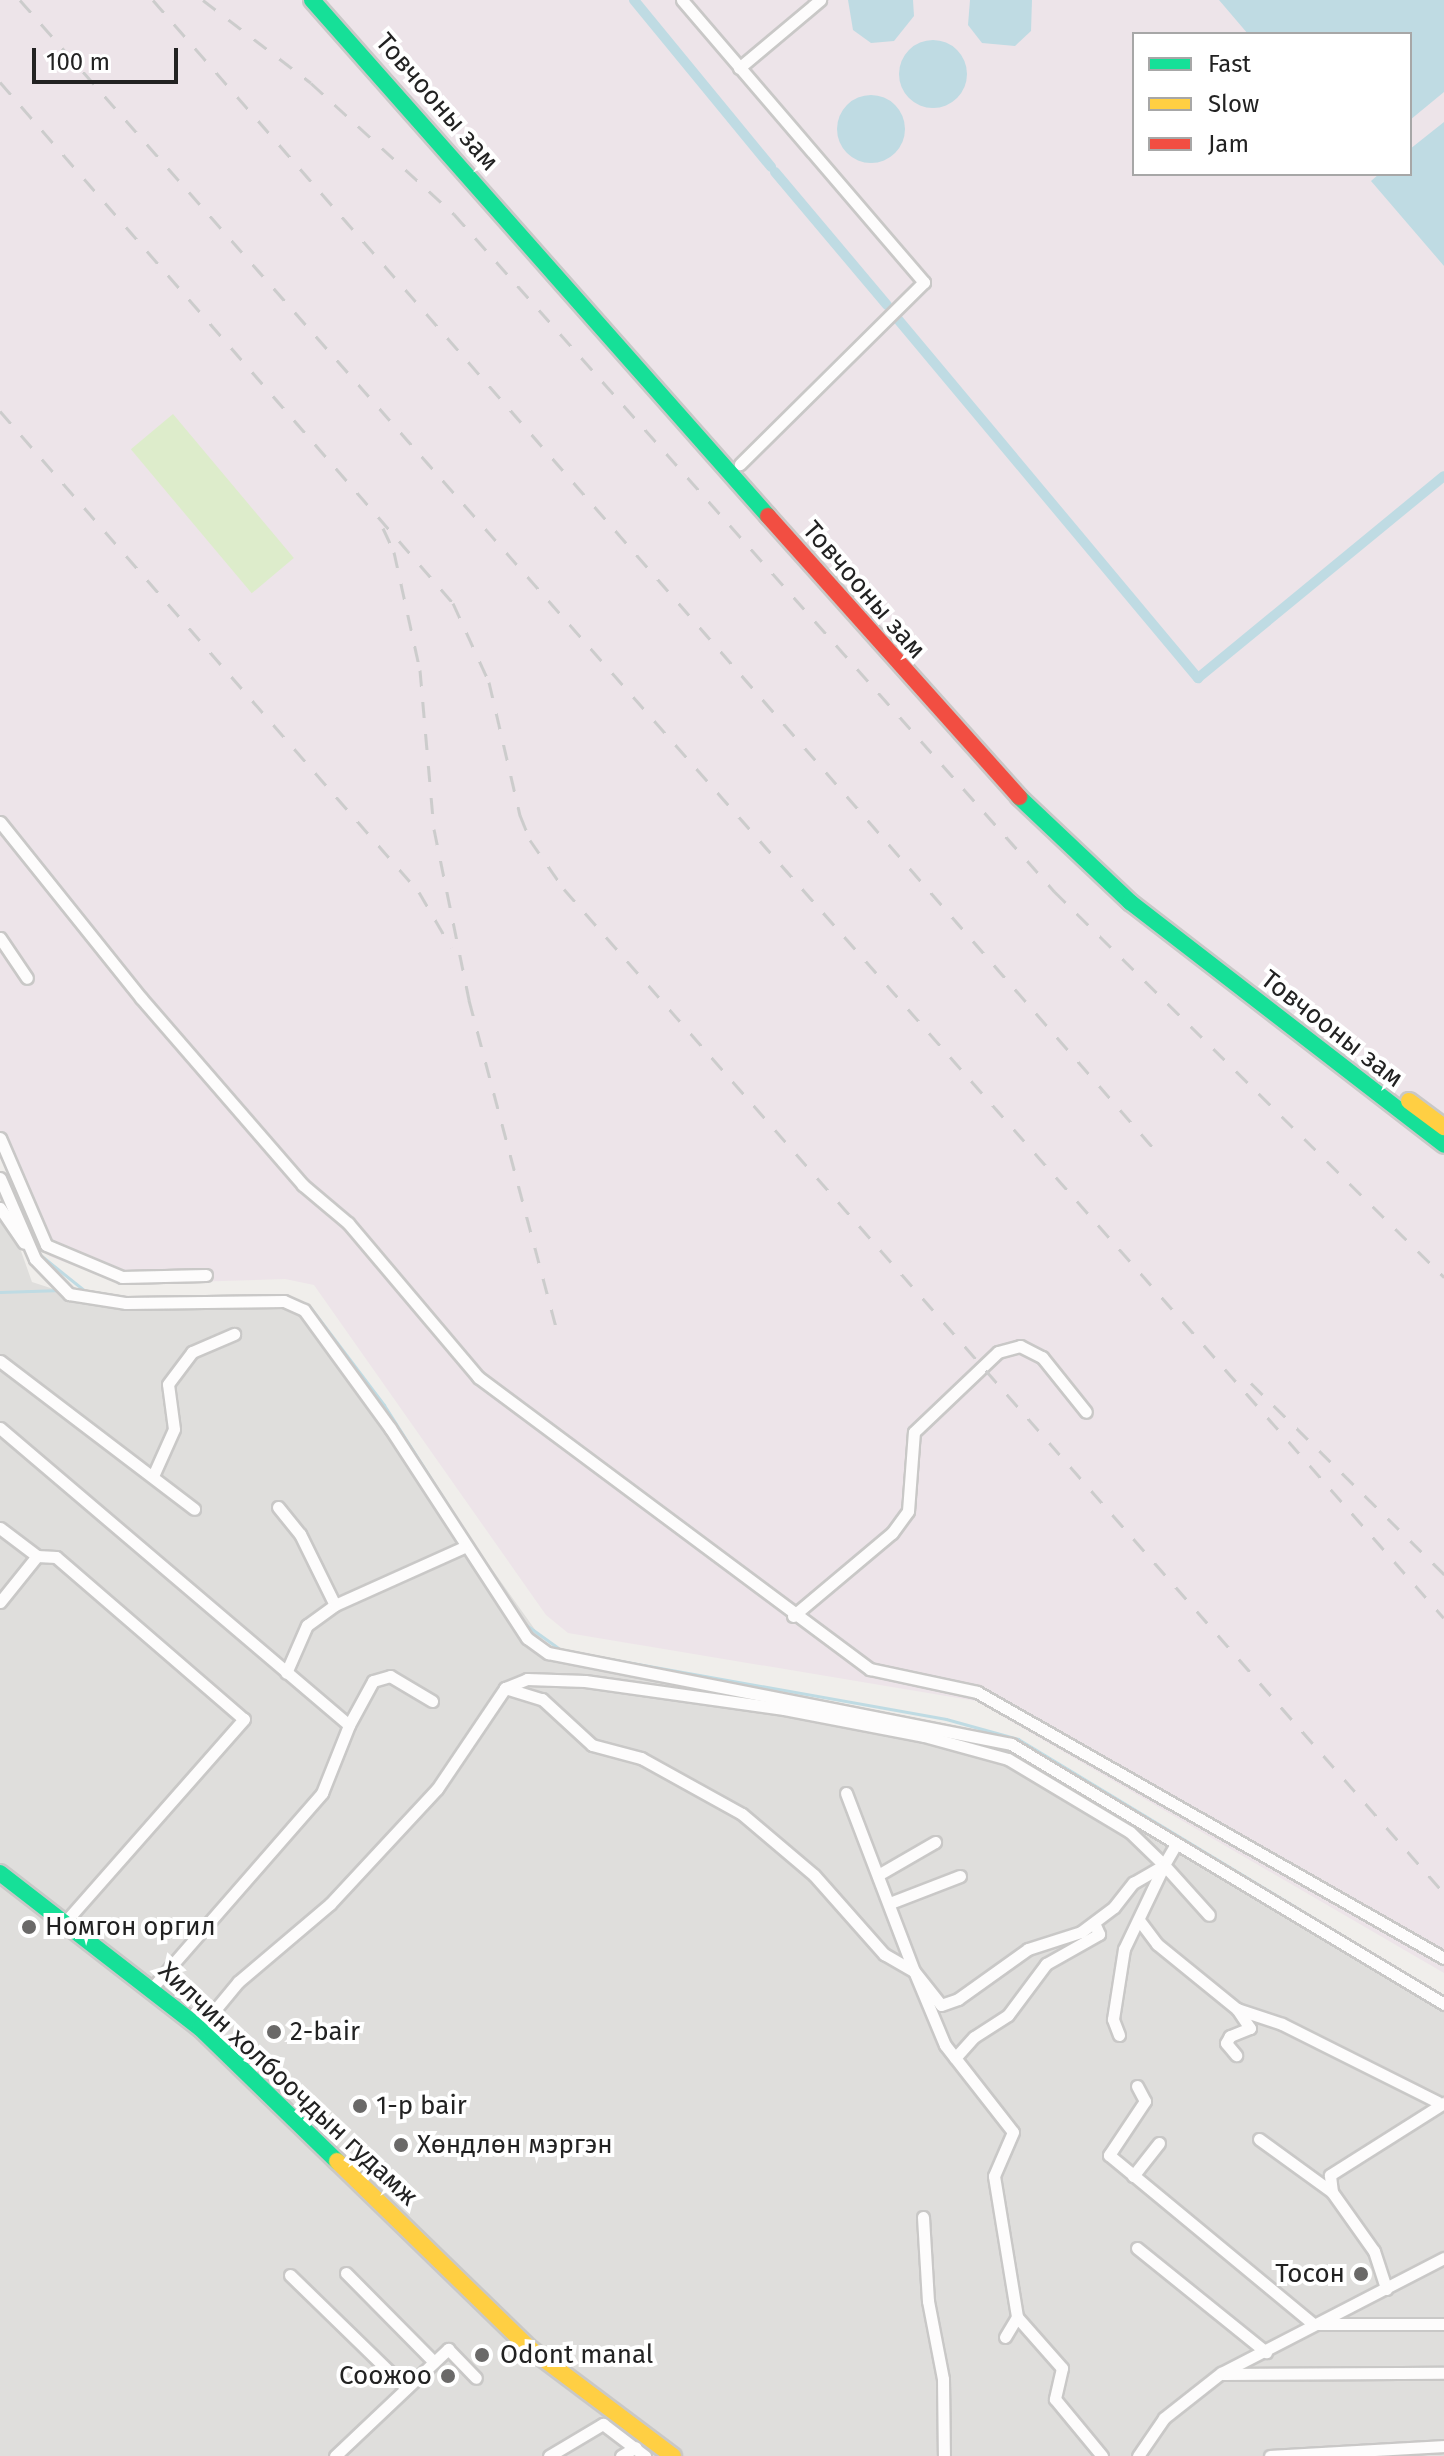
<!DOCTYPE html>
<meta charset="utf-8">
<style>
body{margin:0}
#map{position:relative;width:1444px;height:2456px;overflow:hidden;background:#f0eeeb;font-family:"Fira Sans",sans-serif}
div>[style]{position:absolute}
[style*='--x']{left:calc(var(--x)*1px);top:calc(var(--y)*1px);width:calc(var(--w)*1px);rotate:calc(var(--a)*1deg)}
.residential>*{inset:0;background:#dfdedc}
.industrial>*{inset:0;background:#ede4e9}
.grass>*{inset:0;background:#ddeccb;transform-origin:0 0}
.water>*{inset:0;background:#bfdbe3}
.round{border-radius:50%}
.stream>*{height:3px;margin:-1.5px;padding:0 1.5px;transform-origin:1.5px;border-radius:1.5px;background:#bfdbe3}
.canal>*{height:10px;margin:-5px;padding:0 5px;transform-origin:5px;border-radius:5px;background:#bfdbe3}
.roads{filter:drop-shadow(2px 0 #c9c8c7) drop-shadow(-2px 0 #c9c8c7) drop-shadow(0 2px #c9c8c7) drop-shadow(0 -2px #c9c8c7)}
.street>*{height:11px;margin:-5.5px;padding:0 5.5px;transform-origin:5.5px;border-radius:5.5px;background:#fdfcfc}
.fast>*{height:16px;margin:-8px;padding:0 8px;transform-origin:8px;border-radius:8px;background:#16e098}
.slow>*{height:16px;margin:-8px;padding:0 8px;transform-origin:8px;border-radius:8px;background:#ffcf43}
.jam>*{height:16px;margin:-8px;padding:0 8px;transform-origin:8px;border-radius:8px;background:#f24e42}
.rail>*{height:3px;margin-top:-1.5px;transform-origin:0;background:repeating-linear-gradient(90deg,#ccc 0 16px,transparent 0 32px)}
.dots>*{width:22px;height:22px;translate:-50% -50%;box-sizing:border-box;border:4px solid #fff;border-radius:50%}
span{translate:-50% -50%;white-space:nowrap;text-align:center;line-height:1.15;-webkit-text-stroke:8px #fff;paint-order:stroke}
.street-label{font-size:26px;color:#222}
.poi-label{font-size:26px;color:#222}
.left{translate:0 -50%;text-align:left}
.right{translate:-100% -50%;text-align:right}
.legend{position:absolute;left:1132px;top:32px;width:280px;height:144px;box-sizing:border-box;background:#fff;border:2px solid #a7a7a7;margin:0;padding:10px 14px;list-style:none;font-size:24px;color:#222}
.legend li{display:flex;align-items:center;gap:16px;height:40px}
.legend b{width:40px;border:2px solid #a7a7a7}
.scale{position:absolute;left:32px;top:48px;width:146px;height:36px;box-sizing:border-box;border:4px solid #222;border-top:0;padding-left:10px;font-size:24px;line-height:28px;white-space:nowrap;color:#222;-webkit-text-stroke:6px #fff;paint-order:stroke}
</style>
<div id="map">
<div class="residential">
<div style="clip-path:polygon(0 1192px,32px 1282px,118px 1310px,303px 1304px,551px 1652px,966px 1734px,1444px 2000px,1444px 2456px,0 2456px)"></div>
</div>
<div class="industrial">
<div style="clip-path:polygon(evenodd,0 0,1444px 0,1444px 1973px,976px 1701px,568px 1633px,546px 1615px,314px 1285px,285px 1279px,121px 1284px,49px 1256px,0 1137px,0 0,1134px 34px,1410px 34px,1410px 174px,1134px 174px,1134px 34px)"></div>
</div>
<div class="grass">
<div style="left:173px;top:414px;width:188px;height:55px;rotate:50deg"></div>
</div>
<div class="water">
<div style="clip-path:polygon(848px 0,913px 0,914px 16px,894px 41px,871px 43px,853px 30px)"></div>
<div style="clip-path:polygon(970px 0,1032px 0,1031px 31px,1015px 46px,982px 43px,968px 25px)"></div>
<div style="clip-path:polygon(1219px 0,1444px 0,1444px 92px,1410px 120px,1410px 34px,1248px 34px)"></div>
<div class="round" style="left:899px;top:40px;width:68px;height:68px"></div>
<div class="round" style="left:837px;top:95px;width:68px;height:68px"></div>
<div style="clip-path:polygon(1444px 122px,1444px 266px,1371px 181px,1379px 174px,1410px 174px,1410px 149px)"></div>
</div>
<div class="stream">
<div style="--x:39;--y:1254;--w:59;--a:38.8"></div>
<div style="--x:0;--y:1292;--w:62;--a:-1.8"></div>
<div style="--x:284;--y:1297;--w:28;--a:21"></div>
<div style="--x:310;--y:1307;--w:123;--a:52.9"></div>
<div style="--x:384;--y:1405;--w:169;--a:57.5"></div>
<div style="--x:522;--y:1622;--w:48;--a:35.7"></div>
<div style="--x:576;--y:1653;--w:376;--a:10.1"></div>
<div style="--x:946;--y:1719;--w:75;--a:15.5"></div>
<div style="--x:1018;--y:1739;--w:498;--a:31.2"></div>
</div>
<div class="canal">
<div style="--x:634;--y:0;--w:216;--a:50.6"></div>
<div style="--x:775;--y:172;--w:174;--a:49.9"></div>
<div style="--x:896;--y:317;--w:471;--a:50.1"></div>
<div style="--x:1198;--y:678;--w:318;--a:-39.4"></div>
</div>
<div class="roads">
<div class="street">
<div style="--x:682;--y:0;--w:372;--a:49.4"></div>
<div style="--x:924;--y:282;--w:259;--a:135.3"></div>
<div style="--x:739;--y:68;--w:106;--a:-40"></div>
<div style="--x:0;--y:822;--w:226;--a:51.3"></div>
<div style="--x:141;--y:998;--w:247;--a:49.1"></div>
<div style="--x:303;--y:1185;--w:59;--a:40.2"></div>
<div style="--x:348;--y:1223;--w:202;--a:49.8"></div>
<div style="--x:478;--y:1377;--w:489;--a:36.7"></div>
<div style="--x:870;--y:1669;--w:109;--a:12.1"></div>
<div style="--x:977;--y:1692;--w:537;--a:29.67"></div>
<div style="--x:0;--y:938;--w:48;--a:56"></div>
<div style="--x:0;--y:1138;--w:116;--a:66.7"></div>
<div style="--x:46;--y:1245;--w:82;--a:22.8"></div>
<div style="--x:122;--y:1277;--w:84;--a:-1.4"></div>
<div style="--x:0;--y:1178;--w:88;--a:66.6"></div>
<div style="--x:35;--y:1259;--w:49;--a:45.8"></div>
<div style="--x:69;--y:1294;--w:58;--a:9"></div>
<div style="--x:126;--y:1303;--w:158;--a:-0.7"></div>
<div style="--x:284;--y:1301;--w:22;--a:24"></div>
<div style="--x:304;--y:1310;--w:146;--a:53.9"></div>
<div style="--x:390;--y:1428;--w:251;--a:56.9"></div>
<div style="--x:527;--y:1638;--w:26;--a:36"></div>
<div style="--x:548;--y:1653;--w:472;--a:11.1"></div>
<div style="--x:1011;--y:1744;--w:505;--a:30.98"></div>
<div style="--x:0;--y:1208;--w:42;--a:55.6"></div>
<div style="--x:0;--y:1361;--w:244;--a:37.3"></div>
<div style="--x:0;--y:1428;--w:458;--a:40.4"></div>
<div style="--x:153;--y:1476;--w:51;--a:-65.9"></div>
<div style="--x:174;--y:1429;--w:45;--a:-97.6"></div>
<div style="--x:168;--y:1384;--w:40;--a:-53"></div>
<div style="--x:192;--y:1352;--w:46;--a:-23.2"></div>
<div style="--x:278;--y:1507;--w:35;--a:51"></div>
<div style="--x:300;--y:1534;--w:79;--a:63.8"></div>
<div style="--x:335;--y:1605;--w:34;--a:144"></div>
<div style="--x:307;--y:1625;--w:52;--a:113.6"></div>
<div style="--x:0;--y:1528;--w:46;--a:37.1"></div>
<div style="--x:37;--y:1556;--w:19;--a:3"></div>
<div style="--x:56;--y:1557;--w:248;--a:40.8"></div>
<div style="--x:244;--y:1719;--w:272;--a:131.4"></div>
<div style="--x:0;--y:1602;--w:59;--a:-51.2"></div>
<div style="--x:335;--y:1605;--w:141;--a:-24.2"></div>
<div style="--x:793;--y:1616;--w:129;--a:-40"></div>
<div style="--x:892;--y:1533;--w:27;--a:-54"></div>
<div style="--x:908;--y:1511;--w:79;--a:-85.7"></div>
<div style="--x:914;--y:1432;--w:116;--a:-43.6"></div>
<div style="--x:998;--y:1352;--w:23;--a:-15"></div>
<div style="--x:1020;--y:1346;--w:25;--a:27"></div>
<div style="--x:1042;--y:1357;--w:70;--a:51.3"></div>
<div style="--x:505;--y:1688;--w:24;--a:-22"></div>
<div style="--x:527;--y:1679;--w:58;--a:2"></div>
<div style="--x:585;--y:1681;--w:201;--a:8"></div>
<div style="--x:784;--y:1709;--w:143;--a:10.9"></div>
<div style="--x:924;--y:1736;--w:87;--a:15.3"></div>
<div style="--x:1008;--y:1759;--w:142;--a:30.9"></div>
<div style="--x:1130;--y:1832;--w:47;--a:44.1"></div>
<div style="--x:846;--y:1793;--w:191;--a:69.1"></div>
<div style="--x:914;--y:1971;--w:43;--a:51.5"></div>
<div style="--x:941;--y:2005;--w:18;--a:-19"></div>
<div style="--x:958;--y:1999;--w:86;--a:-35.5"></div>
<div style="--x:1028;--y:1949;--w:56;--a:-17.8"></div>
<div style="--x:1081;--y:1932;--w:41;--a:-37.1"></div>
<div style="--x:1114;--y:1907;--w:31;--a:-52"></div>
<div style="--x:1133;--y:1883;--w:36;--a:-30"></div>
<div style="--x:1176;--y:1844;--w:24;--a:120"></div>
<div style="--x:1164;--y:1865;--w:67;--a:48"></div>
<div style="--x:878;--y:1875;--w:66;--a:-30.1"></div>
<div style="--x:890;--y:1903;--w:75;--a:-21.1"></div>
<div style="--x:1139;--y:1920;--w:30;--a:53"></div>
<div style="--x:1157;--y:1944;--w:103;--a:39.1"></div>
<div style="--x:1237;--y:2009;--w:23;--a:56"></div>
<div style="--x:1250;--y:2028;--w:22;--a:158"></div>
<div style="--x:1230;--y:2036;--w:8;--a:120"></div>
<div style="--x:1226;--y:2043;--w:16;--a:50"></div>
<div style="--x:152;--y:1988;--w:259;--a:-48.9"></div>
<div style="--x:322;--y:1793;--w:73;--a:-68.3"></div>
<div style="--x:349;--y:1725;--w:50;--a:-61.4"></div>
<div style="--x:373;--y:1681;--w:18;--a:-16"></div>
<div style="--x:390;--y:1676;--w:49;--a:30.8"></div>
<div style="--x:1237;--y:2009;--w:47;--a:18.4"></div>
<div style="--x:1282;--y:2024;--w:174;--a:26.6"></div>
<div style="--x:200;--y:2028;--w:60;--a:-50.4"></div>
<div style="--x:238;--y:1982;--w:121;--a:-40.3"></div>
<div style="--x:330;--y:1904;--w:157;--a:-47.1"></div>
<div style="--x:437;--y:1789;--w:122;--a:-56"></div>
<div style="--x:505;--y:1688;--w:39;--a:17"></div>
<div style="--x:542;--y:1699;--w:68;--a:42.6"></div>
<div style="--x:592;--y:1745;--w:51;--a:14.9"></div>
<div style="--x:641;--y:1758;--w:115;--a:29"></div>
<div style="--x:742;--y:1814;--w:94;--a:40.3"></div>
<div style="--x:814;--y:1875;--w:106;--a:48.5"></div>
<div style="--x:884;--y:1954;--w:34;--a:30"></div>
<div style="--x:914;--y:1971;--w:80;--a:67.3"></div>
<div style="--x:945;--y:2045;--w:110;--a:52"></div>
<div style="--x:1013;--y:2132;--w:48;--a:113.4"></div>
<div style="--x:994;--y:2176;--w:143;--a:80.7"></div>
<div style="--x:1017;--y:2317;--w:68;--a:48.6"></div>
<div style="--x:1062;--y:2368;--w:32;--a:103"></div>
<div style="--x:1055;--y:2399;--w:74;--a:50.5"></div>
<div style="--x:1119;--y:2035;--w:17;--a:-111"></div>
<div style="--x:1113;--y:2019;--w:71;--a:-81.1"></div>
<div style="--x:1124;--y:1949;--w:93;--a:-64.5"></div>
<div style="--x:955;--y:2058;--w:28;--a:-48"></div>
<div style="--x:974;--y:2037;--w:40;--a:-32.9"></div>
<div style="--x:1008;--y:2015;--w:64;--a:-53.3"></div>
<div style="--x:1046;--y:1964;--w:61;--a:-29.5"></div>
<div style="--x:1099;--y:1934;--w:12;--a:-114"></div>
<div style="--x:1137;--y:2086;--w:17;--a:62"></div>
<div style="--x:1145;--y:2101;--w:65;--a:123.7"></div>
<div style="--x:1109;--y:2155;--w:265;--a:39.6"></div>
<div style="--x:1313;--y:2324;--w:131;--a:0"></div>
<div style="--x:1259;--y:2139;--w:90;--a:36"></div>
<div style="--x:1332;--y:2192;--w:72;--a:54.6"></div>
<div style="--x:1374;--y:2251;--w:40;--a:72"></div>
<div style="--x:1133;--y:2176;--w:42;--a:-51.8"></div>
<div style="--x:1332;--y:2192;--w:17;--a:-97"></div>
<div style="--x:1330;--y:2175;--w:135;--a:-32.3"></div>
<div style="--x:923;--y:2217;--w:84;--a:86.6"></div>
<div style="--x:928;--y:2301;--w:79;--a:79.1"></div>
<div style="--x:943;--y:2379;--w:77;--a:89.3"></div>
<div style="--x:1137;--y:2248;--w:166;--a:38.9"></div>
<div style="--x:346;--y:2273;--w:125;--a:45.3"></div>
<div style="--x:290;--y:2275;--w:162;--a:44.2"></div>
<div style="--x:1005;--y:2337;--w:23;--a:-59"></div>
<div style="--x:1221;--y:2374;--w:223;--a:-0.3"></div>
<div style="--x:335;--y:2456;--w:156;--a:-43.4"></div>
<div style="--x:448;--y:2349;--w:40;--a:46"></div>
<div style="--x:549;--y:2456;--w:63;--a:-30.7"></div>
<div style="--x:603;--y:2424;--w:53;--a:37.3"></div>
<div style="--x:621;--y:2456;--w:17;--a:-31"></div>
<div style="--x:1138;--y:2456;--w:46;--a:-55.6"></div>
<div style="--x:1164;--y:2418;--w:73;--a:-38.3"></div>
<div style="--x:1221;--y:2373;--w:251;--a:-27.3"></div>
<div style="--x:1270;--y:2456;--w:174;--a:-3.3"></div>
</div>
<div class="fast">
<div style="--x:312;--y:0;--w:689;--a:48.53"></div>
<div style="--x:1019;--y:797;--w:153;--a:43.4"></div>
<div style="--x:1130;--y:902;--w:397;--a:37.7"></div>
<div style="--x:0;--y:1873;--w:253;--a:37.8"></div>
<div style="--x:200;--y:2028;--w:191;--a:44.2"></div>
</div>
<div class="slow">
<div style="--x:1409;--y:1101;--w:44;--a:36.6"></div>
<div style="--x:337;--y:2161;--w:268;--a:44.2"></div>
<div style="--x:529;--y:2348;--w:180;--a:36.9"></div>
</div>
<div class="jam">
<div style="--x:768;--y:516;--w:377;--a:48.2"></div>
</div>
</div>
<div class="rail">
<div style="--x:20;--y:0;--w:2155;--a:48.65"></div>
<div style="--x:153;--y:0;--w:1525;--a:48.93"></div>
<div style="--x:203;--y:0;--w:136;--a:37.5"></div>
<div style="--x:311;--y:83;--w:194;--a:42.5"></div>
<div style="--x:454;--y:214;--w:905;--a:48.45"></div>
<div style="--x:1054;--y:891;--w:549;--a:44.7"></div>
<div style="--x:0;--y:82;--w:690;--a:48.99"></div>
<div style="--x:453;--y:603;--w:87;--a:65.5"></div>
<div style="--x:489;--y:682;--w:137;--a:76.9"></div>
<div style="--x:520;--y:815;--w:27;--a:68"></div>
<div style="--x:530;--y:840;--w:60;--a:55.2"></div>
<div style="--x:564;--y:889;--w:1335;--a:48.77"></div>
<div style="--x:0;--y:411;--w:638;--a:48.94"></div>
<div style="--x:419;--y:892;--w:64;--a:59.8"></div>
<div style="--x:383;--y:528;--w:26;--a:65"></div>
<div style="--x:394;--y:552;--w:121;--a:77.6"></div>
<div style="--x:420;--y:670;--w:160;--a:85"></div>
<div style="--x:434;--y:829;--w:175;--a:78.4"></div>
<div style="--x:469;--y:1000;--w:346;--a:75.1"></div>
<div style="--x:1251;--y:1383;--w:272;--a:44.7"></div>
</div>
<div class="dots">
<div style="left:29px;top:1927px;background:#6a6968"></div>
<div style="left:274px;top:2032px;background:#6a6968"></div>
<div style="left:360px;top:2106px;background:#6a6968"></div>
<div style="left:401px;top:2145px;background:#6a6968"></div>
<div style="left:1361px;top:2274px;background:#6a6968"></div>
<div style="left:482px;top:2355px;background:#6a6968"></div>
<div style="left:448px;top:2376px;background:#6a6968"></div>
</div>
<div class="street-label">
<span style="left:437px;top:102px;rotate:49deg">Товчооны зам</span>
<span style="left:864px;top:590px;rotate:49deg">Товчооны зам</span>
<span style="left:1332px;top:1029px;rotate:38deg">Товчооны зам</span>
<span style="left:288px;top:2084px;rotate:43deg">Хилчин холбоочдын гудамж</span>
</div>
<div class="poi-label">
<span class="left" style="left:45px;top:1927px">Номгон оргил</span>
<span class="left" style="left:290px;top:2032px">2-bair</span>
<span class="left" style="left:376px;top:2106px">1-p bair</span>
<span class="left" style="left:417px;top:2145px">Хөндлөн мэргэн</span>
<span class="right" style="left:1345px;top:2274px">Тосон</span>
<span class="left" style="left:500px;top:2355px">Odont manal</span>
<span class="right" style="left:432px;top:2376px">Соожоо</span>
</div>
<ul class="legend">
<li><b style="height:10px;background:#16e098"></b>Fast</li>
<li><b style="height:10px;background:#ffcf43"></b>Slow</li>
<li><b style="height:10px;background:#f24e42"></b>Jam</li>
</ul>
<div class="scale">100 m</div>
</div>
